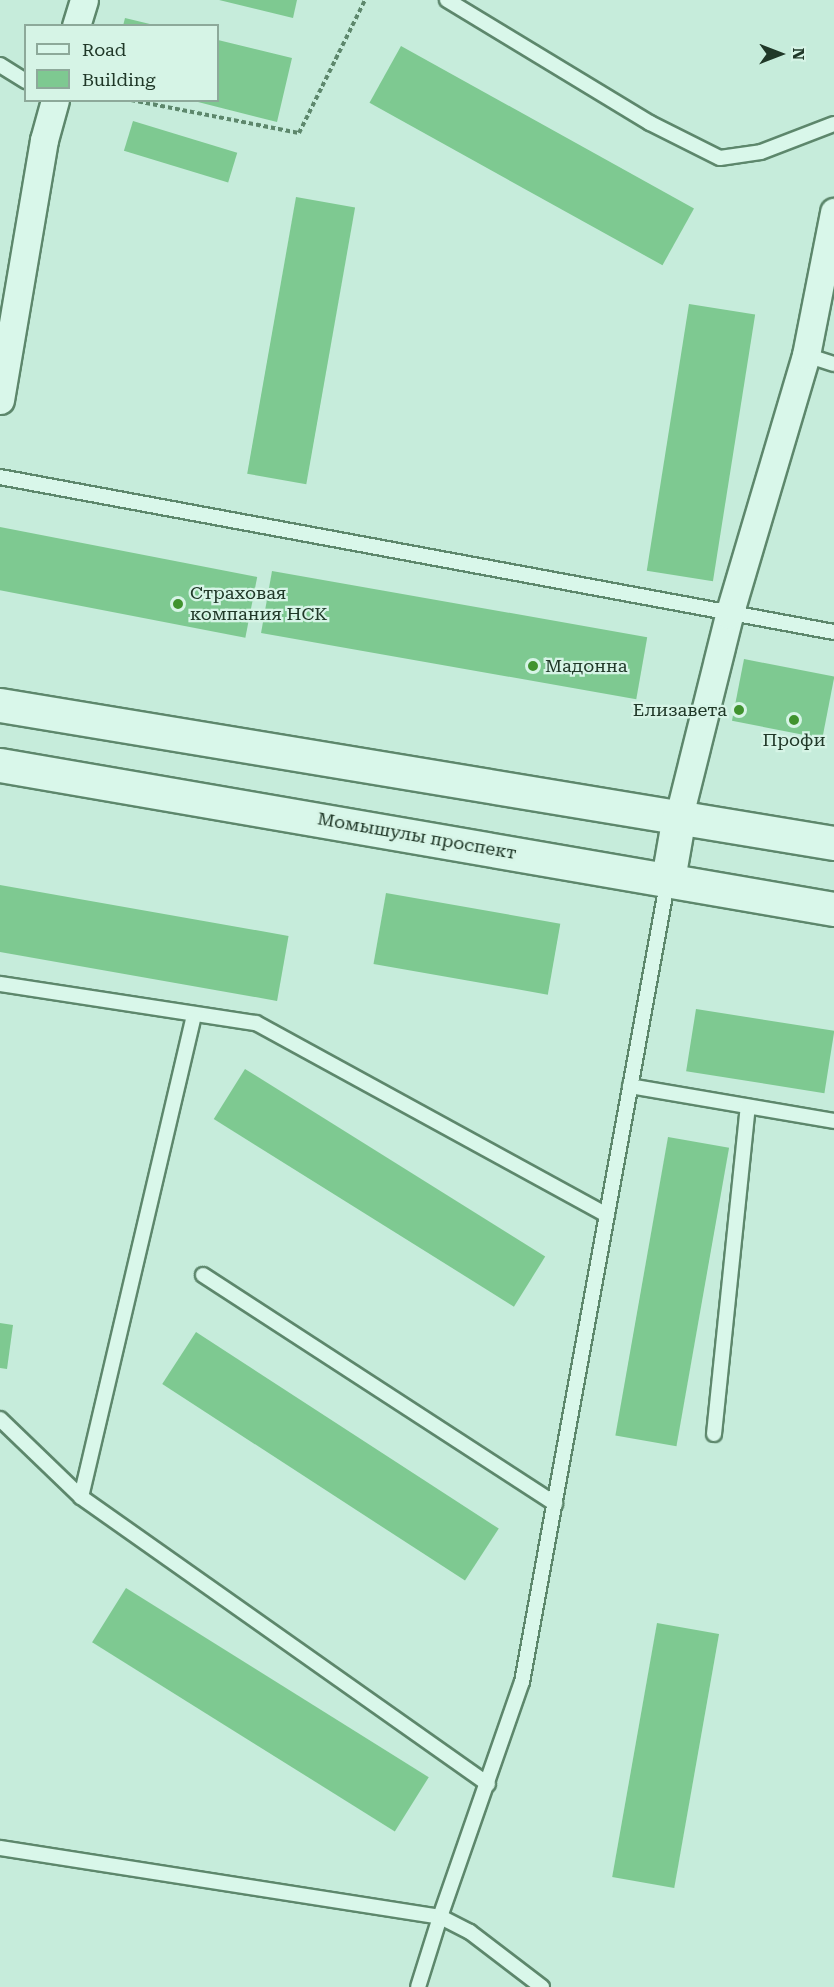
<!DOCTYPE html>
<meta charset="utf-8">
<style>
body{margin:0}
#map{position:relative;width:834px;height:1987px;overflow:hidden;background:#c6ecdb;font-family:"Roboto Serif",serif}
div>[style]{position:absolute}
[style*='--x']{left:calc(var(--x)*1px);top:calc(var(--y)*1px);width:calc(var(--w)*1px);rotate:calc(var(--a)*1deg)}
.building>*{inset:0;background:#7ec991;transform-origin:0 0}
.path>*{height:4px;margin-top:-2px;transform-origin:0;background:repeating-linear-gradient(90deg,#5d876c 0 4.5px,transparent 0 7.5px)}
.roads{filter:drop-shadow(2px 0 #5d876c) drop-shadow(-2px 0 #5d876c) drop-shadow(0 2px #5d876c) drop-shadow(0 -2px #5d876c)}
.lane>*{height:14px;margin:-7px;padding:0 7px;transform-origin:7px;border-radius:7px;background:#d9f7ea}
.street>*{height:27px;margin:-13.5px;padding:0 13.5px;transform-origin:13.5px;border-radius:13.5px;background:#d9f7ea}
.secondary>*{height:33px;margin:-16.5px;padding:0 16.5px;transform-origin:16.5px;border-radius:16.5px;background:#d9f7ea}
.dots>*{width:16px;height:16px;translate:-50% -50%;box-sizing:border-box;border:3px solid #d6f4e6;border-radius:50%}
span{translate:-50% -50%;white-space:nowrap;text-align:center;line-height:1.15;-webkit-text-stroke:4.5px #d6f4e6;paint-order:stroke}
.poi-label{font-size:18px;color:#203828}
.left{translate:0 -50%;text-align:left}
.right{translate:-100% -50%;text-align:right}
.street-label{font-size:18px;color:#203828}
.legend{position:absolute;left:24px;top:24px;width:195px;height:78px;box-sizing:border-box;background:#d6f4e6;border:2px solid #8da99a;margin:0;padding:8px 10px;list-style:none;font-size:18px;color:#203828}
.legend li{display:flex;align-items:center;gap:12px;height:30px}
.legend b{width:30px;border:2px solid #8da99a}
.north{position:absolute;left:750px;top:24px;width:60px;height:60px;-webkit-text-stroke:4px #d6f4e6;paint-order:stroke;rotate:90deg;font-size:16px;font-weight:700;line-height:24px;text-align:center;color:#203828}
.north::after{content:'';display:block;margin:auto;width:21px;height:27px;background:#203828;clip-path:polygon(50% 0,100% 100%,50% 72%,0 100%)}
</style>
<div id="map">
<div class="building">
<div style="clip-path:polygon(219px 0,297px 0,293px 18px)"></div>
<div style="clip-path:polygon(125px 18px,154px 25px,154px 26px,123px 26px)"></div>
<div style="clip-path:polygon(218px 40px,292px 58px,277px 122px,194px 101px,218px 100px)"></div>
<div style="left:401px;top:46px;width:335px;height:65px;rotate:29deg"></div>
<div style="left:133px;top:121px;width:109px;height:31px;rotate:17deg"></div>
<div style="left:296px;top:197px;width:60px;height:281px;rotate:10deg"></div>
<div style="left:689px;top:304px;width:67px;height:270px;rotate:9deg"></div>
<div style="left:0;top:527px;width:262px;height:62px;rotate:11deg"></div>
<div style="left:272px;top:571px;width:381px;height:63px;rotate:10deg"></div>
<div style="left:744px;top:659px;width:92px;height:63px;rotate:11deg"></div>
<div style="left:0;top:885px;width:293px;height:66px;rotate:10deg"></div>
<div style="left:386px;top:893px;width:177px;height:72px;rotate:10deg"></div>
<div style="left:696px;top:1009px;width:140px;height:63px;rotate:9deg"></div>
<div style="left:245px;top:1069px;width:354px;height:59px;rotate:32deg"></div>
<div style="left:668px;top:1137px;width:62px;height:303px;rotate:10deg"></div>
<div style="clip-path:polygon(0 1323px,13px 1325px,7px 1369px,0 1368px)"></div>
<div style="left:196px;top:1332px;width:361px;height:62px;rotate:33deg"></div>
<div style="left:126px;top:1588px;width:357px;height:64px;rotate:32deg"></div>
<div style="left:657px;top:1623px;width:63px;height:258px;rotate:10deg"></div>
</div>
<div class="path">
<div style="--x:131;--y:100;--w:171;--a:11.1"></div>
<div style="--x:299;--y:133;--w:148;--a:-63.6"></div>
</div>
<div class="roads">
<div class="lane">
<div style="--x:447;--y:0;--w:237;--a:31.2"></div>
<div style="--x:650;--y:123;--w:78;--a:26.6"></div>
<div style="--x:720;--y:158;--w:41;--a:-8.3"></div>
<div style="--x:761;--y:152;--w:78;--a:-21"></div>
<div style="--x:0;--y:65;--w:31;--a:32"></div>
<div style="--x:806;--y:355;--w:29;--a:18"></div>
<div style="--x:0;--y:477;--w:848;--a:10.53"></div>
<div style="--x:0;--y:984;--w:259;--a:8.7"></div>
<div style="--x:256;--y:1023;--w:400;--a:28.7"></div>
<div style="--x:630;--y:1086;--w:207;--a:9.7"></div>
<div style="--x:203;--y:1275;--w:420;--a:33"></div>
<div style="--x:0;--y:1419;--w:112;--a:43.9"></div>
<div style="--x:81;--y:1497;--w:498;--a:35.2"></div>
<div style="--x:714;--y:1434;--w:329;--a:-84.1"></div>
<div style="--x:81;--y:1497;--w:496;--a:-76.8"></div>
<div style="--x:0;--y:1848;--w:445;--a:8.9"></div>
<div style="--x:440;--y:1917;--w:73;--a:107.4"></div>
<div style="--x:542;--y:1987;--w:91;--a:-142.6"></div>
<div style="--x:470;--y:1932;--w:34;--a:-153"></div>
<div style="--x:440;--y:1917;--w:249;--a:-70.8"></div>
<div style="--x:522;--y:1682;--w:816;--a:-79.7"></div>
</div>
<div class="street">
<div style="--x:76;--y:26;--w:27;--a:-73"></div>
<div style="--x:0;--y:400;--w:264;--a:-80.4"></div>
<div style="--x:44;--y:140;--w:41;--a:-74.6"></div>
<div style="--x:679;--y:816;--w:207;--a:-76"></div>
<div style="--x:729;--y:615;--w:271;--a:-73.5"></div>
<div style="--x:806;--y:355;--w:146;--a:-78.9"></div>
</div>
<div class="secondary">
<div style="--x:0;--y:705;--w:845;--a:9.4"></div>
<div style="--x:0;--y:765;--w:846;--a:9.8"></div>
<div style="--x:668;--y:879;--w:64;--a:-80.1"></div>
</div>
</div>
<div class="dots">
<div style="left:178px;top:604px;background:#40932f"></div>
<div style="left:533px;top:666px;background:#40932f"></div>
<div style="left:739px;top:710px;background:#40932f"></div>
<div style="left:794px;top:720px;background:#40932f"></div>
</div>
<div class="poi-label">
<span class="left" style="left:190px;top:604px">Страховая<br>компания НСК</span>
<span class="left" style="left:545px;top:666px">Мадонна</span>
<span class="right" style="left:727px;top:710px">Елизавета</span>
<span style="left:794px;top:740px">Профи</span>
</div>
<div class="street-label">
<span style="left:417px;top:836px;rotate:10deg">Момышулы проспект</span>
</div>
<ul class="legend">
<li><b style="height:8px;background:#d9f7ea"></b>Road</li>
<li><b style="height:16px;background:#7ec991"></b>Building</li>
</ul>
<div class="north">N</div>
</div>
